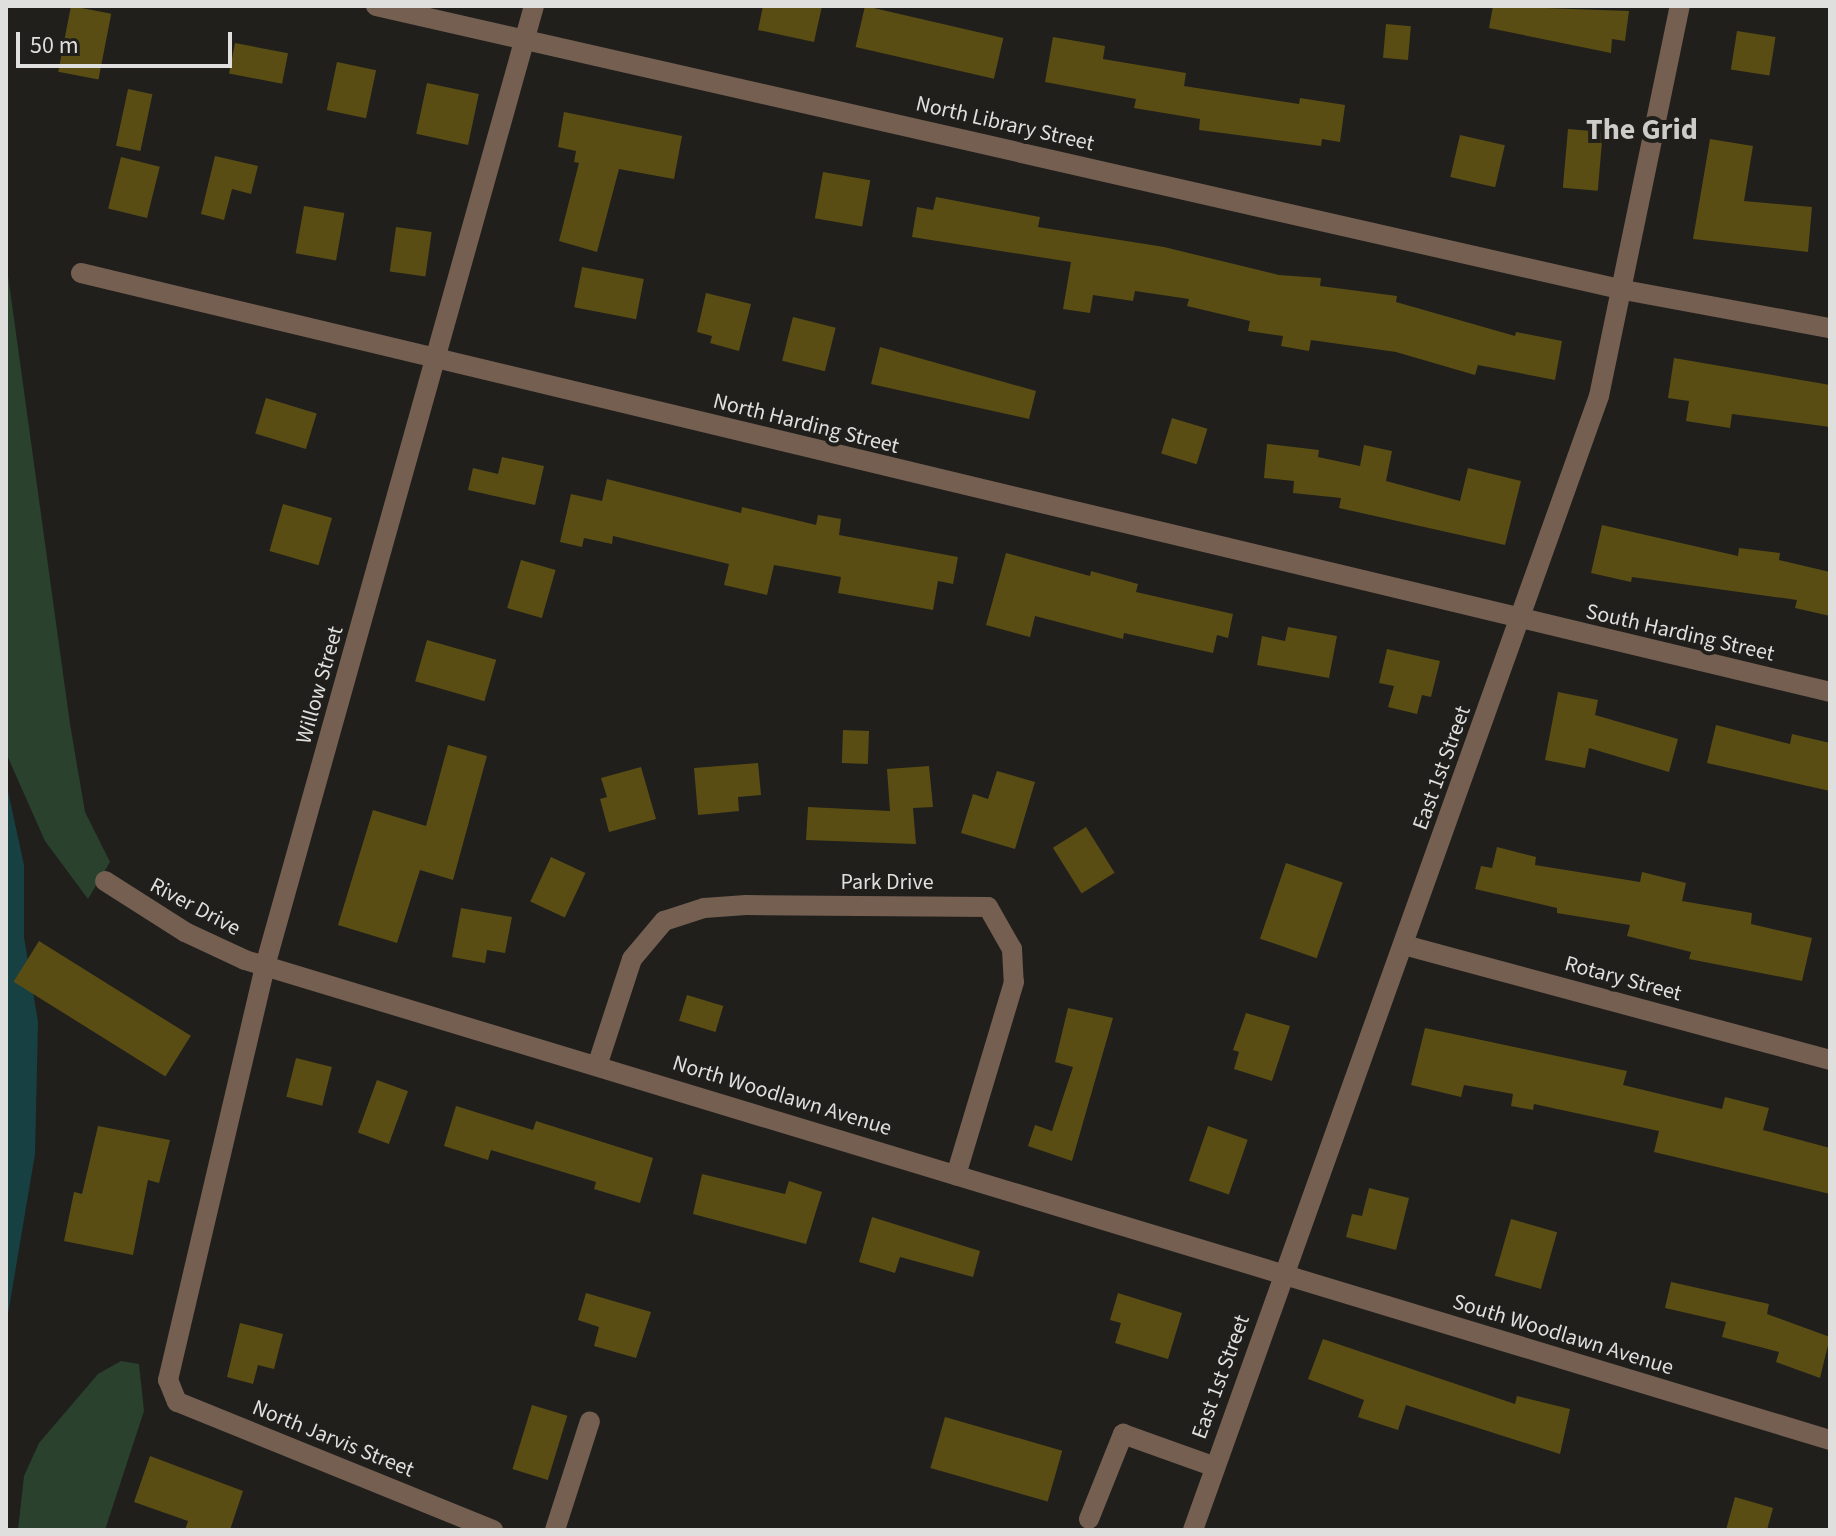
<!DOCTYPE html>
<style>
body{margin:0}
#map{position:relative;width:1836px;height:1536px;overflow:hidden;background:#201f1c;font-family:"Source Sans 3",sans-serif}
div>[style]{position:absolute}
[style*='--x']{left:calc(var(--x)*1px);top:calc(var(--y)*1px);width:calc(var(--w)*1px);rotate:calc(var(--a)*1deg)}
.green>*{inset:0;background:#29412d}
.water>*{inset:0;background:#174042}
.building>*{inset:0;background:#594d14;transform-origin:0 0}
.minor>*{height:20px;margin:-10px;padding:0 10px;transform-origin:10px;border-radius:10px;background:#745f51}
span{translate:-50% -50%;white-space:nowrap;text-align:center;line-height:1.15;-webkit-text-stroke:8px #201f1c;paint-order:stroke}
.street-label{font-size:22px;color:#dfdfdd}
.district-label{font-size:30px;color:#cdccc8;font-weight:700}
.frame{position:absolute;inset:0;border:8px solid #dfdfdd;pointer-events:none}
.scale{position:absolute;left:16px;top:32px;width:216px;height:36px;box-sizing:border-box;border:4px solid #dfdfdd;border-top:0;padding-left:10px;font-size:24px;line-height:28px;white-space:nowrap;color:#dfdfdd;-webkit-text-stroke:6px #201f1c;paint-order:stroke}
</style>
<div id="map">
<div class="green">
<div style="clip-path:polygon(6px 261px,70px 724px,85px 812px,110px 862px,88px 899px,45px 841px,6px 753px)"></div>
<div style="clip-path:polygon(121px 1361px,139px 1364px,144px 1411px,105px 1530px,18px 1530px,24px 1476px,39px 1443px,98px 1374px)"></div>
</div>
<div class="water">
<div style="clip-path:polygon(6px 782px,24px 865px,24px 937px,38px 1022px,35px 1154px,6px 1326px)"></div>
</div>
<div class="building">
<div style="left:71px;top:6px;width:41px;height:67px;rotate:11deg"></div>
<div style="clip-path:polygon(763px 6px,822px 6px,814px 42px,758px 30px)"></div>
<div style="left:865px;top:6px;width:142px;height:42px;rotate:13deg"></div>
<div style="clip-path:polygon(1493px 6px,1629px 11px,1625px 41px,1612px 39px,1611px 53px,1489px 28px)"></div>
<div style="left:1386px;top:24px;width:25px;height:34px;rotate:5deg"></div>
<div style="left:1737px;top:31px;width:39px;height:39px;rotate:9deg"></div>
<div style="clip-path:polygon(1053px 37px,1105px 46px,1103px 59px,1186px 73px,1184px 86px,1299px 104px,1300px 98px,1345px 105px,1340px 142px,1322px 139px,1321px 146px,1199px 130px,1200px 119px,1134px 108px,1136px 99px,1045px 82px)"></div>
<div style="left:235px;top:43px;width:54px;height:31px;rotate:11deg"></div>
<div style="left:337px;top:62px;width:40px;height:49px;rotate:12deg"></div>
<div style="left:427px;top:83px;width:53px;height:52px;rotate:12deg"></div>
<div style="left:128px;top:89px;width:25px;height:58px;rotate:12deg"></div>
<div style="clip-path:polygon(564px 112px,682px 136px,674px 179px,619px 169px,597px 252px,559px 241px,579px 163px,574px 162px,576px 151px,558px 147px)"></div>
<div style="left:1568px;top:129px;width:35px;height:59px;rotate:5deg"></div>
<div style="left:1460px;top:135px;width:46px;height:43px;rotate:13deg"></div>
<div style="clip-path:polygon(1710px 139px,1753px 146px,1744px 201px,1812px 207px,1808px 252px,1693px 239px)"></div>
<div style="clip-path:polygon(215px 156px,258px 166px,251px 194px,232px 189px,224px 220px,201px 214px)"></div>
<div style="left:121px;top:157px;width:40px;height:53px;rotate:14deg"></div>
<div style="left:823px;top:172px;width:48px;height:47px;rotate:10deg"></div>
<div style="clip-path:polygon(936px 197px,1040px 217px,1038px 227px,1164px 247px,1279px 275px,1321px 278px,1320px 286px,1397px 296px,1396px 302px,1515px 336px,1516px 332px,1562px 341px,1555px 380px,1478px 365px,1475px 375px,1396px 352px,1311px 340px,1309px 351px,1281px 346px,1283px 336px,1248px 331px,1250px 321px,1187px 306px,1189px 299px,1135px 291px,1133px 301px,1093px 295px,1090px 313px,1063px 309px,1071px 262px,912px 237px,917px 207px,933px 210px)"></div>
<div style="left:304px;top:206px;width:41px;height:48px;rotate:10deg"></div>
<div style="left:396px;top:227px;width:36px;height:45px;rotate:8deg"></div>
<div style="left:582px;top:267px;width:63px;height:41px;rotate:11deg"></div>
<div style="clip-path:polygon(706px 293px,751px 304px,739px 351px,710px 343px,712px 336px,697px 332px)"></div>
<div style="left:793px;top:317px;width:44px;height:45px;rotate:14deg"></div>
<div style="clip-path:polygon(880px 347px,1036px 391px,1029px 419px,871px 384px)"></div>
<div style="clip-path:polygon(1674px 358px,1830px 385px,1830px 427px,1732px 414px,1730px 428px,1686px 421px,1689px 401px,1668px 398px)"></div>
<div style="left:266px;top:398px;width:53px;height:37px;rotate:17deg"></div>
<div style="left:1172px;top:418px;width:37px;height:37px;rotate:17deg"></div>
<div style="clip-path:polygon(1267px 444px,1319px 450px,1318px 457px,1360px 466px,1364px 445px,1392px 451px,1386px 481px,1460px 501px,1468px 468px,1521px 481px,1505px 545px,1339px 508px,1341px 498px,1293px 493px,1294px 481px,1264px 478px)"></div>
<div style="clip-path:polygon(502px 457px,544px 466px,535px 505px,468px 490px,473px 468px,498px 474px)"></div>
<div style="clip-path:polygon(607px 479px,741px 513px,742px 507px,816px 525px,818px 515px,841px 519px,839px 535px,958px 557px,953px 584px,938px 581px,933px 610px,838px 593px,841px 577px,774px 565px,767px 595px,724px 585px,729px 564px,613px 536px,612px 544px,584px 538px,582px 547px,560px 542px,571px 494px,602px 501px)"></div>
<div style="left:283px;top:504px;width:51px;height:49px;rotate:16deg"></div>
<div style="clip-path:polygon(1602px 525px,1738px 556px,1739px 548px,1780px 553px,1779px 560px,1830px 572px,1830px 616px,1795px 608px,1797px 600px,1632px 577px,1631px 582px,1591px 573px)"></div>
<div style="clip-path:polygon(1006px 553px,1090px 576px,1091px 571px,1138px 584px,1136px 592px,1233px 614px,1228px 638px,1217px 635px,1213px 653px,1124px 633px,1123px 639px,1035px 616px,1030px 637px,986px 625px)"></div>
<div style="left:521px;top:560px;width:36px;height:50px;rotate:16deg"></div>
<div style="clip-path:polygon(1288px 627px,1337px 636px,1329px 678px,1257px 665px,1262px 636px,1285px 641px)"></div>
<div style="left:427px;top:640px;width:72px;height:43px;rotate:16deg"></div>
<div style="clip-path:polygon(1387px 649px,1440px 661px,1431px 697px,1422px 695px,1417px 714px,1388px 707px,1394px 686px,1379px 683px)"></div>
<div style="clip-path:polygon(1558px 692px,1598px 700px,1595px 715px,1678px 739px,1669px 772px,1589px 748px,1585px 768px,1545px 760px)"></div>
<div style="clip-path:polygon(1716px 725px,1790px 744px,1792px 734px,1830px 743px,1830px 791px,1707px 763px)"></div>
<div style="left:843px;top:730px;width:26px;height:33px;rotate:2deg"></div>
<div style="clip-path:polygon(448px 745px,487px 756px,453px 880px,420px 870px,397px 943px,338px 925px,373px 810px,426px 826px)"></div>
<div style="clip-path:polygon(758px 763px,761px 795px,738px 797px,739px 811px,698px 815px,694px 768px)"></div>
<div style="clip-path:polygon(929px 766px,933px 807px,913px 808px,916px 844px,806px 840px,808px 807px,890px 811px,887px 769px)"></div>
<div style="clip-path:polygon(641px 767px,656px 819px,609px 832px,600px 799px,607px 797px,601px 778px)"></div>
<div style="clip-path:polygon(997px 771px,1035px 782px,1015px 849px,961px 833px,973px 794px,988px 799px)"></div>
<div style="left:1086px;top:827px;width:54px;height:39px;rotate:58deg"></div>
<div style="clip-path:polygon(1497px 847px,1536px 857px,1535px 865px,1640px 882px,1642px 872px,1686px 883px,1682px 901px,1752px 913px,1751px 924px,1812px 938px,1802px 981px,1689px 959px,1691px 952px,1627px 936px,1630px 925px,1557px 913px,1557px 908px,1475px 889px,1481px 866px,1492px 868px)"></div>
<div style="left:551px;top:857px;width:38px;height:49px;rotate:25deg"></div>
<div style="left:1286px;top:863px;width:60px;height:80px;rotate:19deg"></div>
<div style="clip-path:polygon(461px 908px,512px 917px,505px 953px,487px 950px,485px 963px,452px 957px)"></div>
<div style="left:39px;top:941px;width:179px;height:48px;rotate:32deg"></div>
<div style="left:687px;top:995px;width:38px;height:27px;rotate:17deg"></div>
<div style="clip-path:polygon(1068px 1008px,1113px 1018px,1072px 1161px,1028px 1146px,1035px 1125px,1052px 1131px,1073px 1067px,1055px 1062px)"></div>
<div style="clip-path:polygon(1246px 1013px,1290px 1026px,1272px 1081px,1234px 1069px,1239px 1052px,1233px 1050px)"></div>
<div style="clip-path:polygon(1425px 1028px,1627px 1071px,1623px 1085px,1722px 1109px,1725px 1097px,1769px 1108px,1763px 1130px,1830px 1148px,1830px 1194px,1654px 1152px,1659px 1131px,1534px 1104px,1533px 1110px,1511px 1106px,1513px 1094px,1464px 1085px,1461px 1097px,1411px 1085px)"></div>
<div style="left:296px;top:1058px;width:37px;height:40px;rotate:14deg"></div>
<div style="left:377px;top:1080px;width:33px;height:56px;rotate:20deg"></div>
<div style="clip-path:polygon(456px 1106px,533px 1130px,536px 1121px,653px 1158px,640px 1203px,594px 1189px,596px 1182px,491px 1150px,488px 1160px,444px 1146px)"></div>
<div style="clip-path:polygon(98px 1126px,170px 1140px,159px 1183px,148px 1180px,133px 1255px,64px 1241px,74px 1192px,82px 1194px)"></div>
<div style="left:1208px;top:1126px;width:42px;height:58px;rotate:19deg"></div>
<div style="clip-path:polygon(702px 1174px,785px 1194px,789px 1181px,822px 1192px,806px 1244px,693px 1214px)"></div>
<div style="clip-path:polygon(1369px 1188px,1409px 1198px,1396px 1250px,1346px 1237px,1352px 1214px,1362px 1216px)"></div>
<div style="clip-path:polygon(872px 1217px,980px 1251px,973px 1277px,900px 1257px,895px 1273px,859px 1262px)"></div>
<div style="left:1511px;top:1219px;width:48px;height:59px;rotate:16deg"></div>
<div style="clip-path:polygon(1671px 1282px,1769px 1304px,1767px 1314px,1830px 1337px,1820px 1378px,1776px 1362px,1779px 1352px,1722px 1337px,1726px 1322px,1665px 1308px)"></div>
<div style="clip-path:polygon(586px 1293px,651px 1312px,636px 1358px,594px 1346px,599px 1327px,578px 1320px)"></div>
<div style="clip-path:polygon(1118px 1293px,1182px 1313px,1168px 1359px,1115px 1343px,1121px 1323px,1110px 1320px)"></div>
<div style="clip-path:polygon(240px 1323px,283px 1334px,274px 1369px,258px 1365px,253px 1384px,227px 1377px)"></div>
<div style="clip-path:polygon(1323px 1339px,1515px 1404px,1517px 1396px,1570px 1409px,1560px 1454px,1406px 1405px,1398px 1430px,1358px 1417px,1364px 1400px,1308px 1379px)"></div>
<div style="left:532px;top:1405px;width:37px;height:67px;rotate:17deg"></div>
<div style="left:945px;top:1417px;width:122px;height:53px;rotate:16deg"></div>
<div style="clip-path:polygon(150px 1456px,243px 1491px,230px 1530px,185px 1530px,188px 1521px,134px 1502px)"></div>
<div style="clip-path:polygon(1735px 1497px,1773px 1508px,1767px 1530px,1726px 1530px)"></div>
</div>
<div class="minor">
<div style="--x:376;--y:6;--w:1280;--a:12.82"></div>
<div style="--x:1624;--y:290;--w:209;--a:10.5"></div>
<div style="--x:81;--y:273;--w:1798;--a:13.47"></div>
<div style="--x:105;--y:881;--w:95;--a:32.5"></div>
<div style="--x:185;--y:932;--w:66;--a:25"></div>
<div style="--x:245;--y:960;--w:1656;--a:16.85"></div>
<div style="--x:1404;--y:945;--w:441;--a:15.1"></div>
<div style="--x:598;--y:1063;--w:109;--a:-71.9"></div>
<div style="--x:632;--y:959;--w:50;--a:-49.9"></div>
<div style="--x:664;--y:921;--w:42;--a:-18"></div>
<div style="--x:704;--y:908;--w:42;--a:-4.1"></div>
<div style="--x:746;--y:905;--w:242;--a:0.5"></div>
<div style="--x:988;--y:907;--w:48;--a:60.3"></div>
<div style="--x:1012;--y:949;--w:33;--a:87"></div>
<div style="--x:1014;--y:982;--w:202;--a:106.7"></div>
<div style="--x:1089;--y:1519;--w:92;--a:-68.2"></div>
<div style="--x:1123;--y:1434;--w:98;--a:19.7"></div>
<div style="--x:493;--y:1530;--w:341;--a:-157.9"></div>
<div style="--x:177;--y:1402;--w:24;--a:-112"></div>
<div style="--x:168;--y:1380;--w:425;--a:-76.8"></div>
<div style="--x:265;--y:966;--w:997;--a:-74.35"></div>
<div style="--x:555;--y:1530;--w:114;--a:-72.2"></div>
<div style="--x:1193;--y:1530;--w:1204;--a:-70.3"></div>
<div style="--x:1599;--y:396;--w:398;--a:-78.3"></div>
</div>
<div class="street-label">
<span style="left:1005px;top:124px;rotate:13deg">North Library Street</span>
<span style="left:806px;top:424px;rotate:14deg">North Harding Street</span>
<span style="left:1680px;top:633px;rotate:13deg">South Harding Street</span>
<span style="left:320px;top:685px;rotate:-74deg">Willow Street</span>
<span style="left:1442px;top:768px;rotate:-70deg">East 1st Street</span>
<span style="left:887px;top:883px">Park Drive</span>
<span style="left:195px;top:907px;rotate:28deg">River Drive</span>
<span style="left:1623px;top:979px;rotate:15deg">Rotary Street</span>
<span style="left:782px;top:1096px;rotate:17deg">North Woodlawn Avenue</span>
<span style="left:1563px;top:1335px;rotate:17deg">South Woodlawn Avenue</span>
<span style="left:1221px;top:1377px;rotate:-70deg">East 1st Street</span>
<span style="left:333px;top:1439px;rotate:22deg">North Jarvis Street</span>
</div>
<div class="district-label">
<span style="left:1642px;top:130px">The Grid</span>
</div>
<div class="frame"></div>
<div class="scale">50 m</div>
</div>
